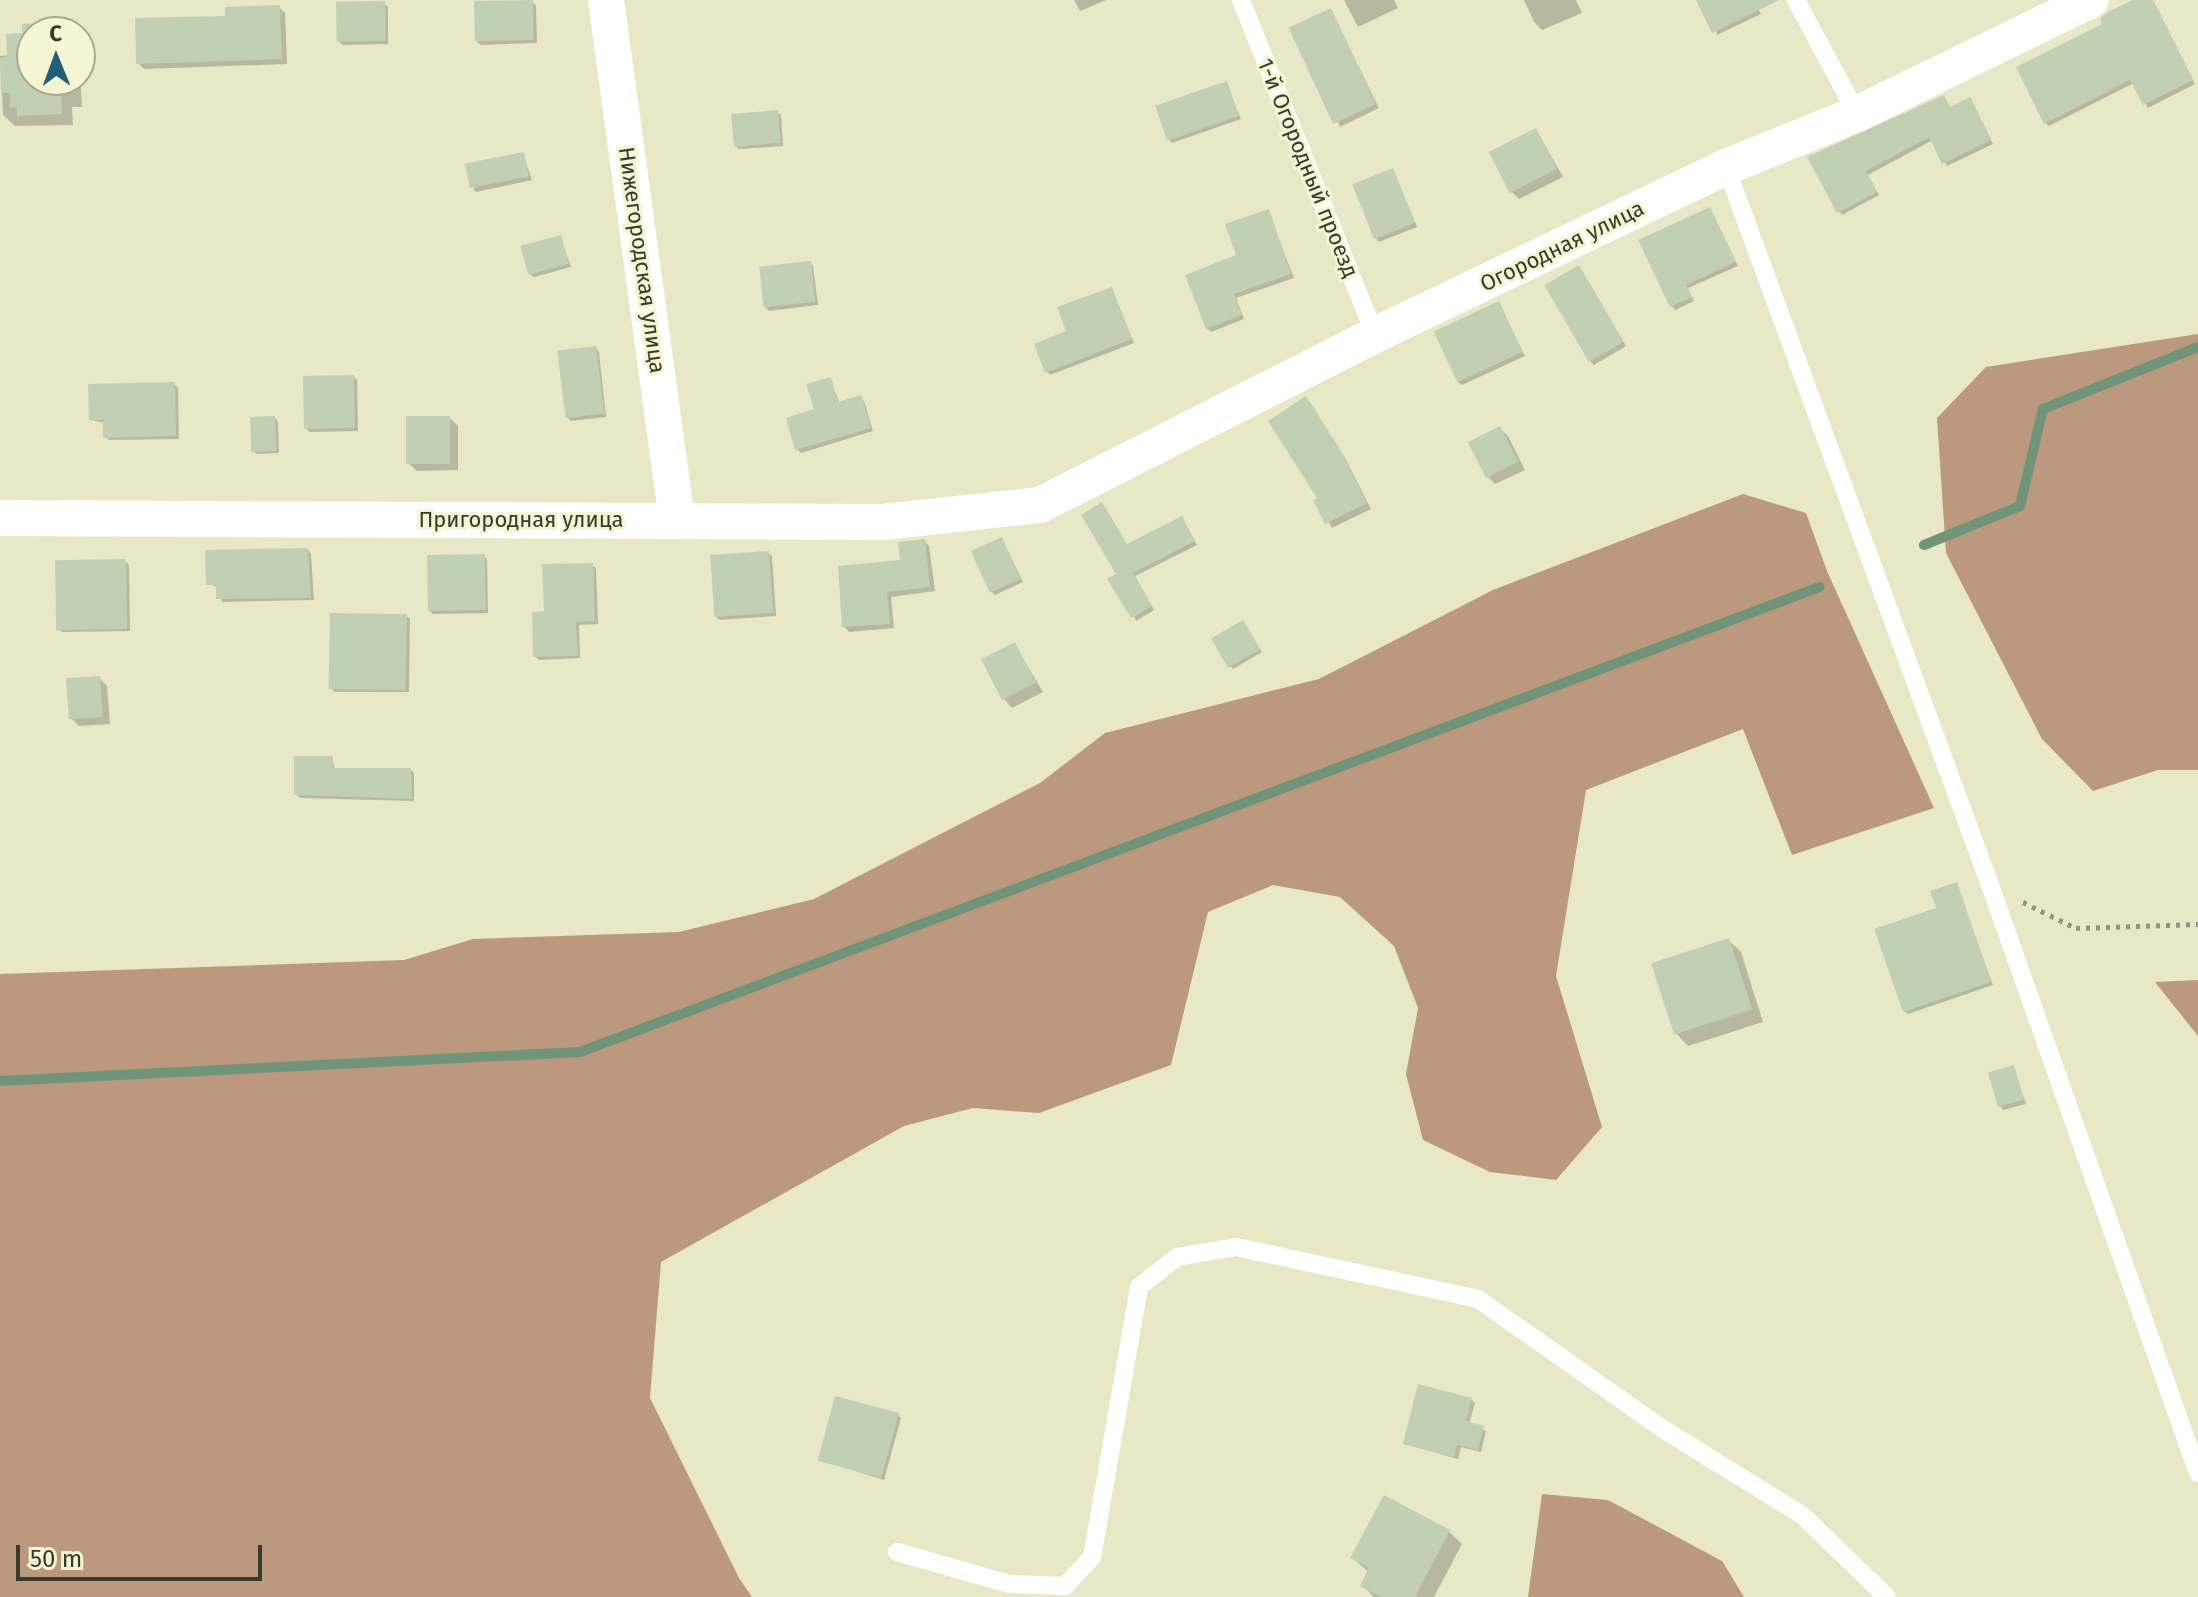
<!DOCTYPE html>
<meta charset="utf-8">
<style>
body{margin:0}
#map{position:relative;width:2198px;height:1597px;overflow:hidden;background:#e8e7c6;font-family:"Fira Sans",sans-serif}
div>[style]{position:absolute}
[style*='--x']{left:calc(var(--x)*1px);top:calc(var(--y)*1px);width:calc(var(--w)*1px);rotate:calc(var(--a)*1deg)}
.forest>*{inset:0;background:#bc987e}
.shadow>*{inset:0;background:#0003;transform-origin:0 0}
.stream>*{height:10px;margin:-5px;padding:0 5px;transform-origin:5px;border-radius:5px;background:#6f947a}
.building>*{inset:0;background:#c1d0b3;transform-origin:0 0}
.path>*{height:5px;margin-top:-2.5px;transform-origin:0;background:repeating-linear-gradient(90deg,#94947c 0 4px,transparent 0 10px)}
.lane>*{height:18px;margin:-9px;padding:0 9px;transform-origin:9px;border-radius:9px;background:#fff}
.street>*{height:36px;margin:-18px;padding:0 18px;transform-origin:18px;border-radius:18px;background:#fff}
span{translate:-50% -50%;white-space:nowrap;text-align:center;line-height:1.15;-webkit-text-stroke:6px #f5f4d3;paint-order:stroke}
.street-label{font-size:22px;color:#39392c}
.north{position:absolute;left:16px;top:16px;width:80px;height:80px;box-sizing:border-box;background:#f5f4d3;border:2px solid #aaa990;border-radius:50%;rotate:359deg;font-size:22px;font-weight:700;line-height:32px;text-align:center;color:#39392c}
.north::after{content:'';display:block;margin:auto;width:28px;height:36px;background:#215f76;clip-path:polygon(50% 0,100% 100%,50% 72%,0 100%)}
.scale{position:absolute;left:16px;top:1545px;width:246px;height:36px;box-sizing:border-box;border:4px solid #39392c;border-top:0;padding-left:10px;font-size:24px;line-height:28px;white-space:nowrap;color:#39392c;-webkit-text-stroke:6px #f5f4d3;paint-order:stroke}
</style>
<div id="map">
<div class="forest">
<div style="clip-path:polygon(2198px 334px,2198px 770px,2158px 770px,2093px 791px,2042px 739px,1946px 553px,1937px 418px,1986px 367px)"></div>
<div style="clip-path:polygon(1743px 494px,1806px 513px,1827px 571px,1934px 808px,1792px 855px,1743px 729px,1586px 790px,1556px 976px,1602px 1127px,1556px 1180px,1490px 1172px,1423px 1140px,1406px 1074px,1418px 1008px,1394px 946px,1340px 897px,1273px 885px,1208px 912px,1171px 1065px,1039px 1113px,973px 1108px,904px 1126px,661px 1262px,650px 1398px,739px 1578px,752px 1597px,0 1597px,0 974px,404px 960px,473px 939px,679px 932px,814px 899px,1040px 783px,1105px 733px,1319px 679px,1493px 590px)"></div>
<div style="clip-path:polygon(2198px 980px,2198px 1036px,2155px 982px)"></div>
<div style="clip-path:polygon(1542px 1494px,1608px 1500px,1722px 1561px,1744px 1597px,1528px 1597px)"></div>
</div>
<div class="shadow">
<div style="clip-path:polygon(1074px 0,1106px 0,1080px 11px)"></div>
<div style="clip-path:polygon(1344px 0,1394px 0,1398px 8px,1358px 27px)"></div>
<div style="clip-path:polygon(1524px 0,1576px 0,1582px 13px,1542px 30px,1534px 22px)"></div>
<div style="clip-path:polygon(1708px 0,1754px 0,1761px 14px,1717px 35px)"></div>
<div style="clip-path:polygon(2137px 0,2153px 0,2195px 84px,2148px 108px,2134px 83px,2049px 126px,2045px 122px,2105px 25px)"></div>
<div style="clip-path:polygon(532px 2px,536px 5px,537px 43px,481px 45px,477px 42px)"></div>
<div style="clip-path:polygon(384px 3px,388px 7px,388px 44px,343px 45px,339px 42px)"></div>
<div style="clip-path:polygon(279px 7px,285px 13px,287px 64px,144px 69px,138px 63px,227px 18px)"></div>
<div style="left:1331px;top:10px;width:109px;height:43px;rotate:64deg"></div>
<div style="clip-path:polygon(46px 25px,53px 32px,32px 32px,32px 80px,80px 80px,80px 69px,82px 107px,72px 107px,73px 125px,15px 126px,3px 115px,0 56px,9px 55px,24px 35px)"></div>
<div style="clip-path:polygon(1226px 83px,1241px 119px,1172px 143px,1169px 140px)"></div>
<div style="clip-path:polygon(1944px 97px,1951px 109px,1973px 103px,1993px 144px,1947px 166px,1933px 140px,1868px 175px,1879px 195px,1842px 215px,1810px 158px)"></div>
<div style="clip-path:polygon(777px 112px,781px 115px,783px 146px,739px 149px,735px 146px)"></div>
<div style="clip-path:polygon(1536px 130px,1563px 177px,1519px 199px,1511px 191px)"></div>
<div style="clip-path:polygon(523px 154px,532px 180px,476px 192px,473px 189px)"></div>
<div style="clip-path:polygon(1393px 170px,1417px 227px,1379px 242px,1376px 238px)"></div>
<div style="clip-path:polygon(1710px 209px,1738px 266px,1688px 288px,1694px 301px,1675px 310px,1672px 306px)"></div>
<div style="clip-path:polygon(1268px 212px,1294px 278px,1236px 298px,1244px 319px,1211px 332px,1207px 328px,1239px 257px)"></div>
<div style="clip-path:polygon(560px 237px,571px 267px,534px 277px,530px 274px)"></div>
<div style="clip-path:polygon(810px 263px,813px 266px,818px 305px,769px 311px,766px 308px)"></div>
<div style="clip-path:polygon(1582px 271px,1626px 346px,1594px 365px,1591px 362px)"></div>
<div style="clip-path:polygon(1111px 289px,1134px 343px,1050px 375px,1047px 371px,1069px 332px)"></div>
<div style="clip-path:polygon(1498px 303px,1525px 356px,1462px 385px,1458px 382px)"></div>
<div style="clip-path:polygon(596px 348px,599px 352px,606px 417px,571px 421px,567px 417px)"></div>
<div style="clip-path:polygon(354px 377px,357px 380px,358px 431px,309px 432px,306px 428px)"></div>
<div style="clip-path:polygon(830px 379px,840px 404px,861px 398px,864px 401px,873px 431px,801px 453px,797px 449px)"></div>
<div style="clip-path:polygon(174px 384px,178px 388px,179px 439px,108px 440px,105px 423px,91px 420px)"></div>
<div style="clip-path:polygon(1311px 404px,1345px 458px,1371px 509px,1332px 528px,1316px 501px,1320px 499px)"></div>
<div style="clip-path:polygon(275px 418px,278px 422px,279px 453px,257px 454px,253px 451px)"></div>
<div style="clip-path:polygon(450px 418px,458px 426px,458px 470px,417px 471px,408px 463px)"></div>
<div style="clip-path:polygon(1500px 428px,1508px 436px,1525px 470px,1495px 484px,1487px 476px)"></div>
<div style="clip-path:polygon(1182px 518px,1197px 545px,1135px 576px,1154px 610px,1136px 621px,1118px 574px,1128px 546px)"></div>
<div style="clip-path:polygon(1002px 539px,1023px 582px,995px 595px,992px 592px)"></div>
<div style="clip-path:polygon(924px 541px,929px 546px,935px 591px,891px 597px,894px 628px,849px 632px,844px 626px)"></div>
<div style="clip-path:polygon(308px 550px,311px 554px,314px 600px,222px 602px,218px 587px,208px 584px)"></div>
<div style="clip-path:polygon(768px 553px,772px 556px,776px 616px,720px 620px,716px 617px)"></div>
<div style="clip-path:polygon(484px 556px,487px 560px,488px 613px,433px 614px,430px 611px)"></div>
<div style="clip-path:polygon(125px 561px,129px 565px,130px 631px,62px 632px,58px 629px)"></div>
<div style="clip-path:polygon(592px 565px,596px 568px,598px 624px,579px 625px,580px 658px,539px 660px,535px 656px,546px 613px)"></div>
<div style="clip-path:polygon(406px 616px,410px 619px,409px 692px,335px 692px,332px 689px)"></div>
<div style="clip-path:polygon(1246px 626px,1262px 652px,1233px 669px,1230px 665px)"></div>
<div style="clip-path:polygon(1015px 645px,1043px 692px,1012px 708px,1004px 699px)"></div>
<div style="clip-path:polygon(99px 678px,107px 686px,110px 724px,79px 726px,71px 718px)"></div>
<div style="clip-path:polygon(332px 758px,335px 770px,411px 770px,414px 773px,414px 801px,300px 798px,296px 794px)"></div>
<div style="clip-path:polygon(1956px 884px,1993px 985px,1908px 1014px,1904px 1011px)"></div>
<div style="clip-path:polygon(1728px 940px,1741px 952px,1763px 1022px,1688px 1046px,1676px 1033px)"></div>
<div style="clip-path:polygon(2013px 1067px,2026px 1104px,2003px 1110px,2000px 1106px)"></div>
<div style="clip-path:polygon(1471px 1399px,1475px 1403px,1469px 1424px,1486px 1431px,1481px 1452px,1461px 1447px,1458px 1459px,1405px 1444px)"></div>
<div style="clip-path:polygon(898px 1415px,901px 1418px,884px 1480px,820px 1460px)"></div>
<div style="clip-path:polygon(1384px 1498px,1449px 1532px,1462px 1544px,1434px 1597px,1374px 1597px,1362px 1585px,1369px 1572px,1352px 1558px)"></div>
</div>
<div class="stream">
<div style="--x:1924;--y:545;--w:104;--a:-22.1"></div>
<div style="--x:2020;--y:506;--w:100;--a:-76.7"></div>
<div style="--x:2043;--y:409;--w:167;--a:-21.8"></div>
<div style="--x:0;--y:1081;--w:581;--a:-2.86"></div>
<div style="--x:580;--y:1052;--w:1324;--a:-20.56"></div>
</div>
<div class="building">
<div style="left:533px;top:0;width:40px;height:59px;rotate:89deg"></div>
<div style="clip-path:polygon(1696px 0,1779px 0,1712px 33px)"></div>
<div style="clip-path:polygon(2133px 0,2153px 0,2193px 80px,2143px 105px,2130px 80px,2044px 124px,2016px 67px,2102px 24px,2100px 19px,2108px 12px)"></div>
<div style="left:385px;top:1px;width:40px;height:49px;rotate:89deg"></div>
<div style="clip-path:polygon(280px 5px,282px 59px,136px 64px,135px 18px,225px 16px,225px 7px)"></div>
<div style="left:1331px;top:8px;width:106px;height:47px;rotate:65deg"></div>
<div style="clip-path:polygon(47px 23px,47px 32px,32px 32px,32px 80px,61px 80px,62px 114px,17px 116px,17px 107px,10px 108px,10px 93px,1px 93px,0 58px,7px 57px,6px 34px,22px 33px,22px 24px)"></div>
<div style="left:1227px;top:81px;width:37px;height:76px;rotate:71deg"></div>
<div style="clip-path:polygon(1944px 95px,1950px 107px,1970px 97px,1991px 140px,1942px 164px,1929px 137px,1866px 171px,1877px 192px,1837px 213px,1807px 157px)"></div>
<div style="left:778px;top:110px;width:33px;height:47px;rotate:85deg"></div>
<div style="left:1536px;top:128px;width:46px;height:53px;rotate:63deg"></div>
<div style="left:524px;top:152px;width:25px;height:60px;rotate:79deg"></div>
<div style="left:1393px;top:168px;width:59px;height:44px;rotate:68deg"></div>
<div style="clip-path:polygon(1710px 207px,1736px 262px,1686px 285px,1692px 297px,1670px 307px,1638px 240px)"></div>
<div style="clip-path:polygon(1269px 209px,1291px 274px,1234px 294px,1242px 315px,1206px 329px,1185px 275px,1236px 255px,1225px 224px)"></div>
<div style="left:561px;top:235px;width:30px;height:42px;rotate:75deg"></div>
<div style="left:811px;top:261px;width:41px;height:52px;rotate:84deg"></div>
<div style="left:1579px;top:265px;width:89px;height:40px;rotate:60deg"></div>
<div style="clip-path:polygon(1112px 287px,1132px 339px,1045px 373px,1034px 344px,1066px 331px,1057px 307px)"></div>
<div style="left:1499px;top:301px;width:56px;height:72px;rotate:65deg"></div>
<div style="left:596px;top:346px;width:68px;height:39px;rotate:83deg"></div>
<div style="left:354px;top:375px;width:53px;height:51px;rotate:89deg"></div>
<div style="clip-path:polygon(831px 377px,838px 402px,861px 395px,871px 428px,795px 450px,786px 418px,814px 409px,806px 384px)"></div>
<div style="clip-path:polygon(175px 382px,176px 436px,103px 438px,103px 420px,89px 420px,88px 384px)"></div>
<div style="clip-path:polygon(1306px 396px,1341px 451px,1367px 503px,1325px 524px,1313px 500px,1317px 498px,1268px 421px)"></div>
<div style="left:275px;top:416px;width:35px;height:25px;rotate:88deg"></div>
<div style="left:406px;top:416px;width:44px;height:48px"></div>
<div style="left:1500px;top:426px;width:40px;height:36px;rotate:63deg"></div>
<div style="clip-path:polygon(1102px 502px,1127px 544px,1182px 516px,1195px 541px,1133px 573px,1152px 606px,1131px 618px,1107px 579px,1116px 574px,1081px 515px)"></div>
<div style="left:1002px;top:537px;width:46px;height:34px;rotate:66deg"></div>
<div style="clip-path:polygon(925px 539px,930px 587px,887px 592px,890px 624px,842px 627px,838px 566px,900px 560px,898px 542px)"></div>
<div style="clip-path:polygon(308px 548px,311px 598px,216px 599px,216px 585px,206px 585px,205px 550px)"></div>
<div style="left:769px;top:551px;width:62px;height:59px;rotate:86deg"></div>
<div style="left:485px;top:554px;width:56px;height:58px;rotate:89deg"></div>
<div style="left:126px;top:559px;width:70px;height:71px;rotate:89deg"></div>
<div style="clip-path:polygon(593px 563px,595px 621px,576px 622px,578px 656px,533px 657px,532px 612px,544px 611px,542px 564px)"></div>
<div style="left:330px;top:613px;width:77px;height:76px;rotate:1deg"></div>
<div style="left:1243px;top:620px;width:34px;height:37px;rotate:60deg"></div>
<div style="left:1015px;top:642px;width:46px;height:38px;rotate:63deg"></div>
<div style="left:100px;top:676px;width:41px;height:34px;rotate:86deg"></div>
<div style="clip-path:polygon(294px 756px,333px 756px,333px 768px,411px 768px,412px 799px,294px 795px)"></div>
<div style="clip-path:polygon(1957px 882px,1991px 982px,1903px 1012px,1874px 929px,1936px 908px,1930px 891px)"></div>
<div style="left:1729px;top:938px;width:75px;height:82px;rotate:72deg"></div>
<div style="left:2014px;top:1065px;width:36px;height:27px;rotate:74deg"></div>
<div style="clip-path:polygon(1418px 1384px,1472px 1398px,1466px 1421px,1484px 1426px,1478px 1450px,1457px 1445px,1454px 1457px,1403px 1444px)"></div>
<div style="left:835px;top:1396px;width:66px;height:67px;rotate:15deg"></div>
<div style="clip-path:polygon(1384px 1495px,1450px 1530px,1415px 1597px,1381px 1597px,1360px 1586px,1369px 1568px,1350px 1558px)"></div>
</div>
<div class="path">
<div style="--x:2023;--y:902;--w:59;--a:26.1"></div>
<div style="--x:2076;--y:928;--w:122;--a:-1.9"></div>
</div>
<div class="lane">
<div style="--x:1241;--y:0;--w:361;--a:68.2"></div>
<div style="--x:1796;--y:0;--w:129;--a:61.8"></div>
<div style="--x:1726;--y:167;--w:765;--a:69.81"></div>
<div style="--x:1990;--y:885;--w:624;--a:70.52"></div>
<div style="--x:897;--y:1552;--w:116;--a:15.9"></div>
<div style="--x:1009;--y:1584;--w:56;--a:2"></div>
<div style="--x:1065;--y:1586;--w:40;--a:-47"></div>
<div style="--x:1092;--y:1557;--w:274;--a:-80.1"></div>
<div style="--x:1139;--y:1287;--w:48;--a:-38.3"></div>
<div style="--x:1177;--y:1257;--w:60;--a:-9.6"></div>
<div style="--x:1236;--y:1247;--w:248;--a:12.1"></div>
<div style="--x:1478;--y:1299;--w:230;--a:35.1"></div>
<div style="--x:1666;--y:1431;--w:160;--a:31.7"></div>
<div style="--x:1802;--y:1515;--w:118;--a:44"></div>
</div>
<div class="street">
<div style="--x:606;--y:0;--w:525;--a:82.23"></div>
<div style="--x:0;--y:518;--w:883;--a:0.26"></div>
<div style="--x:883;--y:522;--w:158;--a:-6.2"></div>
<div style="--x:1040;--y:505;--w:376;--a:-26.9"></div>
<div style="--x:1375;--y:335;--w:389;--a:-25.6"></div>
<div style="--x:1726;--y:167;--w:141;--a:-22"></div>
<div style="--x:1857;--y:114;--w:260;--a:-26"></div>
</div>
<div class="street-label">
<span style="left:1308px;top:168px;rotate:68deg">1-й Огородный проезд</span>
<span style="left:1562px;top:246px;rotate:-26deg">Огородная улица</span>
<span style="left:642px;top:260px;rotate:82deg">Нижегородская улица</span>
<span style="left:521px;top:520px">Пригородная улица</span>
</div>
<div class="north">С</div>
<div class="scale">50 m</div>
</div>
